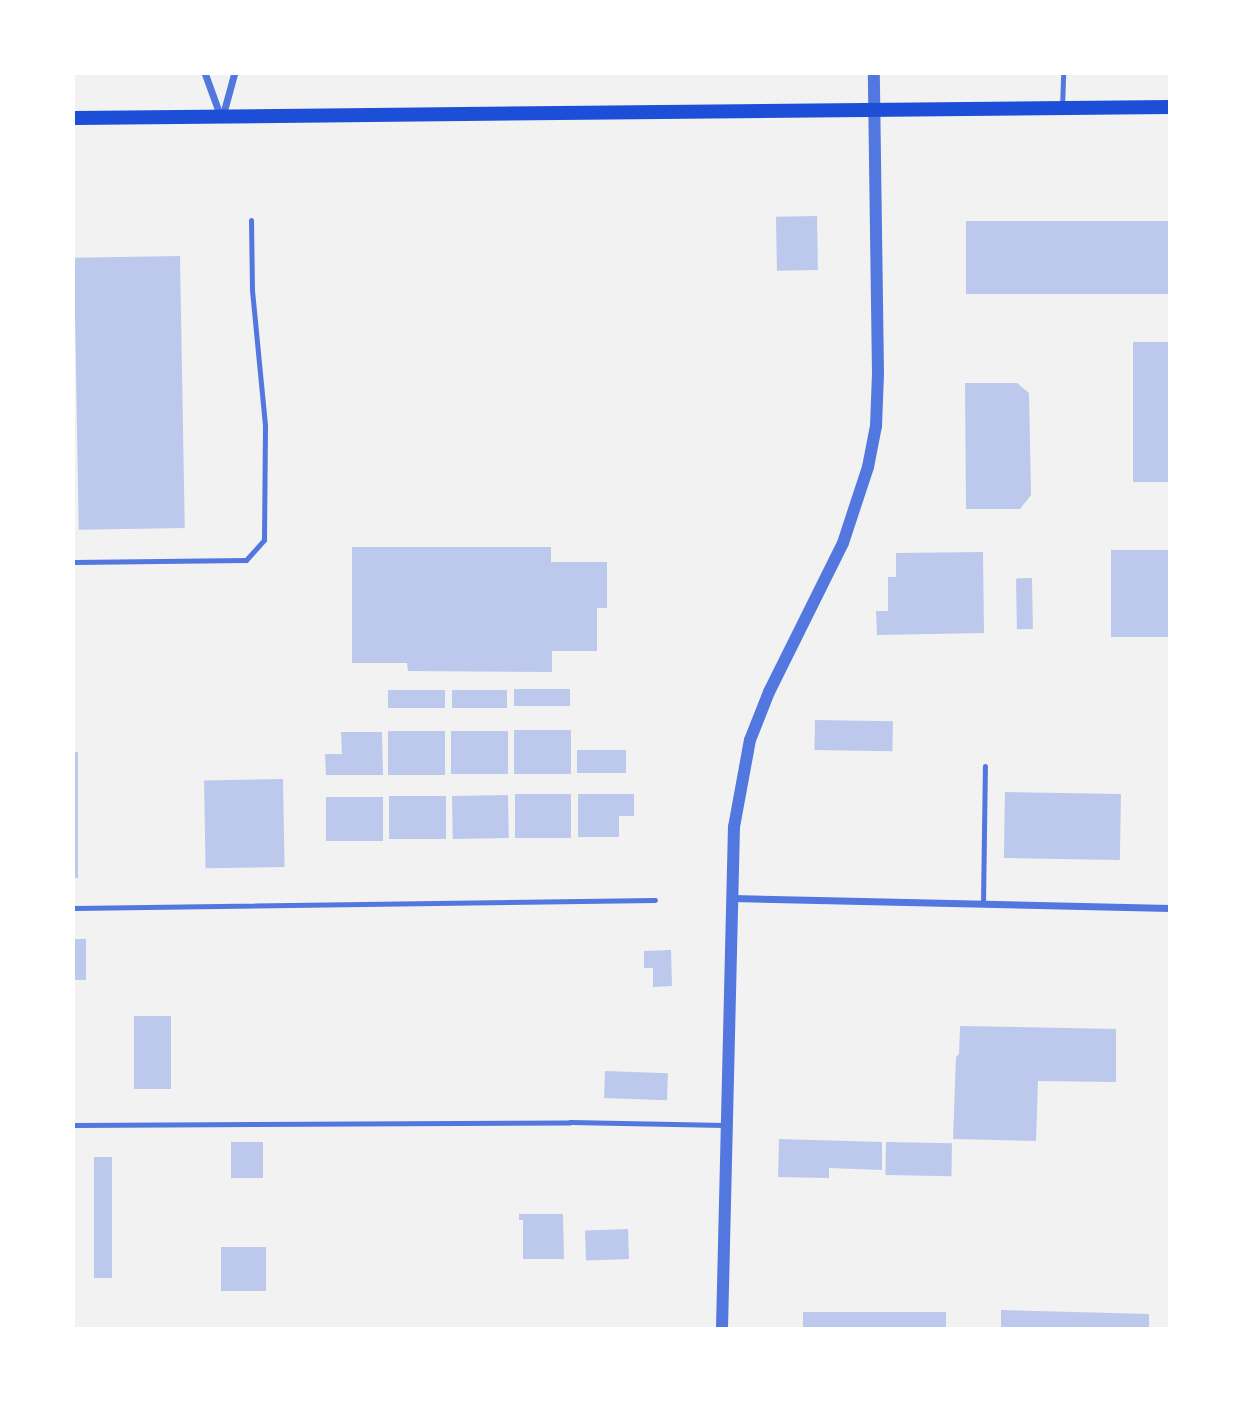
<!DOCTYPE html>
<style>
body{margin:0}
#map{position:relative;width:1243px;height:1402px;overflow:hidden;background:#f2f2f2;font-family:Poppins,sans-serif}
div>[style]{position:absolute}
[style*='--x']{left:calc(var(--x)*1px);top:calc(var(--y)*1px);width:calc(var(--w)*1px);rotate:calc(var(--a)*1deg)}
.building>*{inset:0;background:#bdc9ec;transform-origin:0 0}
.service>*{height:5px;margin:-2.5px;padding:0 2.5px;transform-origin:2.5px;border-radius:2.5px;background:#5277de}
.minor>*{height:7px;margin:-3.5px;padding:0 3.5px;transform-origin:3.5px;border-radius:3.5px;background:#5277de}
.tertiary>*{height:12px;margin:-6px;padding:0 6px;transform-origin:6px;border-radius:6px;background:#5277de}
.secondary>*{height:14px;margin:-7px;padding:0 7px;transform-origin:7px;border-radius:7px;background:#1d4ed8}
span{translate:-50% -50%;white-space:nowrap;text-align:center;line-height:1.15;-webkit-text-stroke:5px #fff;paint-order:stroke}
.frame{position:absolute;inset:0;border:75px solid #fff;pointer-events:none}
</style>
<div id="map">
<div class="building">
<div style="left:817px;top:216px;width:54px;height:41px;rotate:89deg"></div>
<div style="left:1170px;top:221px;width:73px;height:204px;rotate:90deg"></div>
<div style="left:180px;top:256px;width:272px;height:106px;rotate:89deg"></div>
<div style="left:1170px;top:342px;width:140px;height:37px;rotate:90deg"></div>
<div style="clip-path:polygon(965px 383px,1017px 383px,1029px 393px,1031px 495px,1020px 509px,966px 509px)"></div>
<div style="clip-path:polygon(352px 547px,551px 547px,551px 562px,607px 562px,607px 608px,597px 608px,597px 651px,552px 651px,552px 672px,408px 671px,407px 663px,352px 663px)"></div>
<div style="left:1170px;top:550px;width:87px;height:59px;rotate:90deg"></div>
<div style="clip-path:polygon(983px 552px,984px 633px,877px 635px,876px 611px,888px 611px,888px 577px,896px 577px,896px 553px)"></div>
<div style="left:1032px;top:578px;width:51px;height:16px;rotate:89deg"></div>
<div style="left:570px;top:689px;width:17px;height:56px;rotate:90deg"></div>
<div style="left:445px;top:690px;width:18px;height:57px;rotate:90deg"></div>
<div style="left:452px;top:690px;width:55px;height:18px"></div>
<div style="left:815px;top:720px;width:78px;height:30px;rotate:1deg"></div>
<div style="left:514px;top:730px;width:57px;height:44px"></div>
<div style="left:388px;top:731px;width:57px;height:44px"></div>
<div style="left:451px;top:731px;width:57px;height:43px"></div>
<div style="clip-path:polygon(341px 732px,382px 732px,383px 775px,326px 775px,325px 754px,342px 754px)"></div>
<div style="left:626px;top:750px;width:23px;height:49px;rotate:90deg"></div>
<div style="left:74px;top:752px;width:4px;height:126px"></div>
<div style="left:283px;top:779px;width:88px;height:79px;rotate:89deg"></div>
<div style="left:1005px;top:792px;width:116px;height:66px;rotate:1deg"></div>
<div style="left:571px;top:794px;width:44px;height:56px;rotate:90deg"></div>
<div style="clip-path:polygon(578px 794px,634px 794px,634px 816px,619px 816px,619px 837px,578px 837px)"></div>
<div style="left:508px;top:795px;width:43px;height:56px;rotate:89deg"></div>
<div style="left:446px;top:796px;width:43px;height:57px;rotate:90deg"></div>
<div style="left:326px;top:797px;width:57px;height:44px"></div>
<div style="left:74px;top:939px;width:12px;height:41px"></div>
<div style="clip-path:polygon(671px 950px,672px 986px,653px 987px,653px 968px,644px 968px,644px 951px)"></div>
<div style="left:134px;top:1016px;width:37px;height:73px"></div>
<div style="clip-path:polygon(960px 1026px,1116px 1029px,1116px 1082px,1038px 1081px,1036px 1141px,953px 1139px,956px 1057px,959px 1054px)"></div>
<div style="left:605px;top:1071px;width:63px;height:27px;rotate:2deg"></div>
<div style="clip-path:polygon(779px 1139px,882px 1142px,882px 1170px,829px 1168px,829px 1178px,778px 1177px)"></div>
<div style="left:263px;top:1142px;width:36px;height:32px;rotate:90deg"></div>
<div style="left:886px;top:1142px;width:66px;height:33px;rotate:1deg"></div>
<div style="left:94px;top:1157px;width:18px;height:121px"></div>
<div style="clip-path:polygon(519px 1214px,563px 1214px,564px 1259px,523px 1259px,523px 1220px,519px 1220px)"></div>
<div style="left:628px;top:1229px;width:30px;height:43px;rotate:88deg"></div>
<div style="left:221px;top:1247px;width:45px;height:44px"></div>
<div style="clip-path:polygon(1001px 1310px,1149px 1314px,1149px 1328px,1001px 1328px)"></div>
<div style="left:803px;top:1312px;width:143px;height:16px"></div>
</div>
<div class="service">
<div style="--x:1062;--y:108;--w:34;--a:-88"></div>
<div style="--x:74;--y:562;--w:172;--a:-0.7"></div>
<div style="--x:246;--y:560;--w:27;--a:-48"></div>
<div style="--x:264;--y:540;--w:115;--a:-89.5"></div>
<div style="--x:265;--y:425;--w:136;--a:-95.5"></div>
<div style="--x:252;--y:290;--w:70;--a:-90.8"></div>
<div style="--x:983;--y:904;--w:138;--a:-89.2"></div>
<div style="--x:74;--y:908;--w:581;--a:-0.79"></div>
<div style="--x:74;--y:1125;--w:496;--a:-0.3"></div>
<div style="--x:570;--y:1122;--w:155;--a:1.1"></div>
</div>
<div class="minor">
<div style="--x:205;--y:74;--w:47;--a:70"></div>
<div style="--x:222;--y:118;--w:46;--a:-74.7"></div>
<div style="--x:732;--y:898;--w:438;--a:1.3"></div>
</div>
<div class="tertiary">
<div style="--x:722;--y:1328;--w:501;--a:-88.63"></div>
<div style="--x:734;--y:827;--w:88;--a:-79.6"></div>
<div style="--x:750;--y:740;--w:52;--a:-68.4"></div>
<div style="--x:769;--y:692;--w:166;--a:-63.6"></div>
<div style="--x:843;--y:543;--w:80;--a:-71.8"></div>
<div style="--x:868;--y:467;--w:42;--a:-79"></div>
<div style="--x:876;--y:426;--w:52;--a:-87.8"></div>
<div style="--x:878;--y:374;--w:300;--a:-90.8"></div>
</div>
<div class="secondary">
<div style="--x:74;--y:118;--w:1096;--a:-0.58"></div>
</div>
<div class="frame"></div>
</div>
